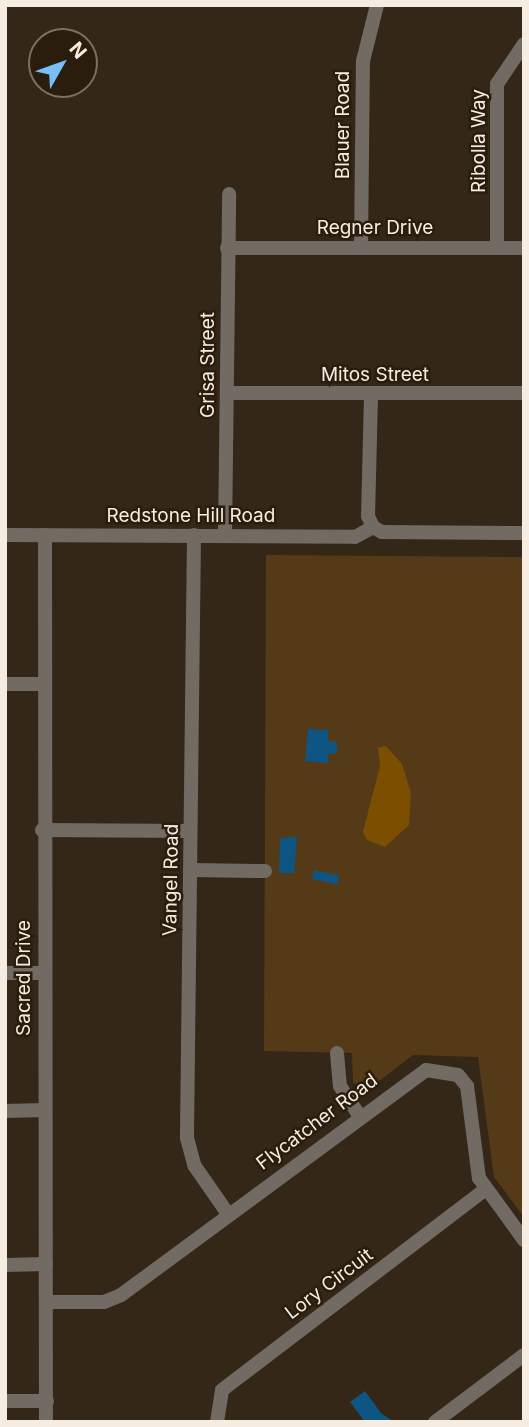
<!DOCTYPE html>
<style>
body{margin:0}
#map{position:relative;width:529px;height:1427px;overflow:hidden;background:#342717;font-family:Inter,sans-serif}
div>[style]{position:absolute}
[style*='--x']{left:calc(var(--x)*1px);top:calc(var(--y)*1px);width:calc(var(--w)*1px);rotate:calc(var(--a)*1deg)}
.green>*{inset:0;background:#553a18}
.water>*{inset:0;background:#7b4e00}
.building>*{inset:0;background:#0e5583;transform-origin:0 0}
.minor>*{height:14px;margin:-7px;padding:0 7px;transform-origin:7px;border-radius:7px;background:#726b64}
span{translate:-50% -50%;white-space:nowrap;text-align:center;line-height:1.15;-webkit-text-stroke:5px #2a1d0e;paint-order:stroke}
.street-label{font-size:19px;color:#f5ece2}
.frame{position:absolute;inset:0;border:7px solid #f5ece2;pointer-events:none}
.north{position:absolute;left:28px;top:28px;width:70px;height:70px;box-sizing:border-box;background:#2a1d0e;border:2px solid #7b7063;border-radius:50%;rotate:50deg;font-size:19px;font-weight:700;line-height:28px;text-align:center;color:#f5ece2}
.north::after{content:'';display:block;margin:auto;width:24px;height:32px;background:#78bff7;clip-path:polygon(50% 0,100% 100%,50% 72%,0 100%)}
</style>
<div id="map">
<div class="green">
<div style="clip-path:polygon(266px 555px,524px 557px,524px 1217px,494px 1177px,478px 1057px,413px 1055px,366px 1091px,353px 1082px,352px 1053px,264px 1051px)"></div>
</div>
<div class="water">
<div style="clip-path:polygon(386px 746px,402px 764px,411px 793px,409px 825px,385px 847px,367px 840px,363px 832px,380px 766px,378px 748px)"></div>
</div>
<div class="building">
<div style="clip-path:polygon(308px 729px,328px 730px,328px 741px,337px 742px,337px 753px,328px 754px,328px 763px,305px 761px)"></div>
<div style="clip-path:polygon(297px 837px,294px 873px,279px 873px,280px 838px)"></div>
<div style="left:314px;top:870px;width:26px;height:9px;rotate:13deg"></div>
<div style="clip-path:polygon(365px 1391px,381px 1413px,394px 1422px,365px 1422px,350px 1402px)"></div>
</div>
<div class="minor">
<div style="--x:361;--y:247;--w:186;--a:-89.4"></div>
<div style="--x:363;--y:61;--w:58;--a:-76"></div>
<div style="--x:497;--y:247;--w:163;--a:-90"></div>
<div style="--x:497;--y:84;--w:48;--a:-56"></div>
<div style="--x:227;--y:248;--w:297;--a:0"></div>
<div style="--x:227;--y:393;--w:297;--a:0"></div>
<div style="--x:371;--y:395;--w:121;--a:91.4"></div>
<div style="--x:368;--y:516;--w:12;--a:66"></div>
<div style="--x:373;--y:527;--w:10;--a:29"></div>
<div style="--x:382;--y:532;--w:142;--a:0.4"></div>
<div style="--x:5;--y:535;--w:350;--a:0.3"></div>
<div style="--x:355;--y:537;--w:21;--a:-29"></div>
<div style="--x:45;--y:535;--w:887;--a:89.94"></div>
<div style="--x:194;--y:535;--w:603;--a:90.67"></div>
<div style="--x:187;--y:1138;--w:28;--a:75"></div>
<div style="--x:194;--y:1165;--w:60;--a:55.2"></div>
<div style="--x:225;--y:536;--w:342;--a:-89.3"></div>
<div style="--x:5;--y:684;--w:38;--a:0"></div>
<div style="--x:42;--y:830;--w:148;--a:0.4"></div>
<div style="--x:190;--y:870;--w:75;--a:0.8"></div>
<div style="--x:5;--y:973;--w:38;--a:0"></div>
<div style="--x:337;--y:1053;--w:33;--a:85"></div>
<div style="--x:340;--y:1086;--w:33;--a:57"></div>
<div style="--x:5;--y:1111;--w:40;--a:-1.4"></div>
<div style="--x:5;--y:1265;--w:41;--a:-1.4"></div>
<div style="--x:46;--y:1302;--w:58;--a:0"></div>
<div style="--x:104;--y:1302;--w:18;--a:-22"></div>
<div style="--x:121;--y:1295;--w:379;--a:-36.4"></div>
<div style="--x:426;--y:1070;--w:32;--a:9"></div>
<div style="--x:458;--y:1075;--w:14;--a:51"></div>
<div style="--x:467;--y:1086;--w:93;--a:82.6"></div>
<div style="--x:479;--y:1178;--w:77;--a:54"></div>
<div style="--x:5;--y:1401;--w:42;--a:0"></div>
<div style="--x:217;--y:1422;--w:32;--a:-81"></div>
<div style="--x:222;--y:1390;--w:330;--a:-37.3"></div>
<div style="--x:435;--y:1422;--w:111;--a:-37"></div>
</div>
<div class="street-label">
<span style="left:343px;top:125px;rotate:-90deg">Blauer Road</span>
<span style="left:479px;top:141px;rotate:-90deg">Ribolla Way</span>
<span style="left:375px;top:228px">Regner Drive</span>
<span style="left:208px;top:365px;rotate:-90deg">Grisa Street</span>
<span style="left:375px;top:375px">Mitos Street</span>
<span style="left:191px;top:516px">Redstone Hill Road</span>
<span style="left:171px;top:880px;rotate:-89deg">Vangel Road</span>
<span style="left:24px;top:978px;rotate:-90deg">Sacred Drive</span>
<span style="left:317px;top:1122px;rotate:-37deg">Flycatcher Road</span>
<span style="left:329px;top:1284px;rotate:-37deg">Lory Circuit</span>
</div>
<div class="frame"></div>
<div class="north">N</div>
</div>
